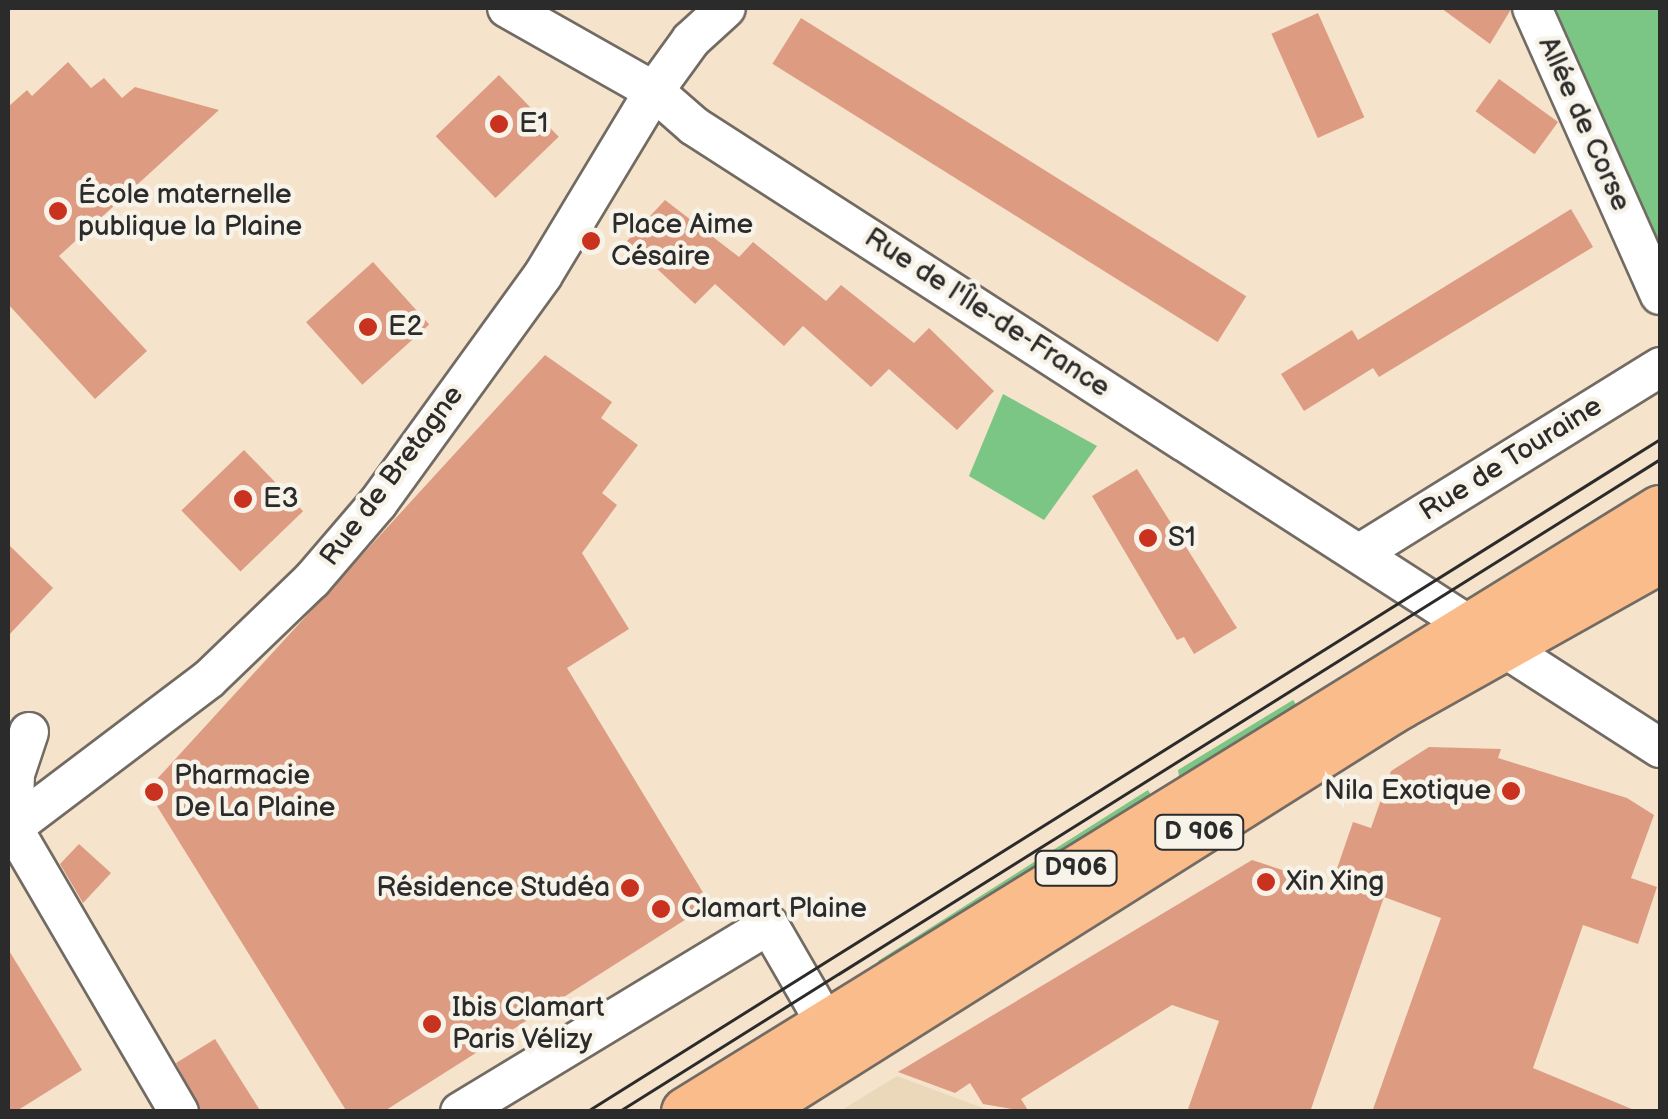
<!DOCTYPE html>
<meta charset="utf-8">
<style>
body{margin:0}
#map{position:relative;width:1668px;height:1119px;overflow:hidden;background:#f5e3cc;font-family:"Balsamiq Sans",sans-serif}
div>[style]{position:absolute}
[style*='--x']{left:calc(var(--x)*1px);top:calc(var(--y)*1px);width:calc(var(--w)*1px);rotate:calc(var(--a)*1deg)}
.built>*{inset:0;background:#ebd8ba}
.green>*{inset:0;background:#7bc684}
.building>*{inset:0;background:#dd9c82;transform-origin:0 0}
.roads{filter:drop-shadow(2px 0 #726b63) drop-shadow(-2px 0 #726b63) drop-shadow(0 2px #726b63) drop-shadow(0 -2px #726b63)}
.minor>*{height:38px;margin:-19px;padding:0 19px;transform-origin:19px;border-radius:19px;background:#fff}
.major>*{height:48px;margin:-24px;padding:0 24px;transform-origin:24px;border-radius:24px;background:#fabc8b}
.tram>*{height:2.5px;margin:-1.25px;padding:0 1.25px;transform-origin:1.25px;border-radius:1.25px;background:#2b2b2b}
.dots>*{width:28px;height:28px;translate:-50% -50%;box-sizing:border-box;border:5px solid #f7f3e8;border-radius:50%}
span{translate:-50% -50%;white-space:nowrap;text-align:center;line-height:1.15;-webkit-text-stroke:9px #f7f3e8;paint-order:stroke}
.shield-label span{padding:2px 8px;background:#f7f3e8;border:2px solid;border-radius:8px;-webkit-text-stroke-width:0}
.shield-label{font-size:25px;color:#2b2b2b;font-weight:700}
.poi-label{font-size:28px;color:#2b2b2b}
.left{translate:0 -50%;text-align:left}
.right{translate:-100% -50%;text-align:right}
.street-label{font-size:28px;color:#2b2b2b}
.frame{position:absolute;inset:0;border:10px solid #2b2b2b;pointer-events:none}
</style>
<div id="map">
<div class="built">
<div style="clip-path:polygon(897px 1076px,991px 1111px,840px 1111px)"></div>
</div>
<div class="green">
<div style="clip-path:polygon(1546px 8px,1660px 8px,1660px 269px)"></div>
<div style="clip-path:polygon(1003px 394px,1097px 446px,1044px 520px,969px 476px)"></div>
<div style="clip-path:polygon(1293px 700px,1299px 709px,1180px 783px,1178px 770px)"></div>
<div style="clip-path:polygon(1148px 790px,1155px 801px,882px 969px,878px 961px)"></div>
</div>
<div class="building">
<div style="clip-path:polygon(1441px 8px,1510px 8px,1510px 11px,1490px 44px)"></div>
<div style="left:1318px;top:13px;width:114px;height:51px;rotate:66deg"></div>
<div style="left:801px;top:18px;width:525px;height:54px;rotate:32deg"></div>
<div style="clip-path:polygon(68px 62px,91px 88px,104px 78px,122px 98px,135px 87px,219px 110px,59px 256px,147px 351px,95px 399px,8px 304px,8px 107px,27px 90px,32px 96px)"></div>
<div style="left:499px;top:75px;width:86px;height:88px;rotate:46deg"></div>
<div style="left:1499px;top:79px;width:73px;height:40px;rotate:36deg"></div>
<div style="clip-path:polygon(665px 200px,739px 257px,753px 242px,826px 301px,841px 285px,914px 343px,929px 328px,994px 391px,957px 430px,889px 369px,871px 387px,803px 326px,784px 346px,715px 284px,695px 304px,627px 241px)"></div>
<div style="clip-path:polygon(1571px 209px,1593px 247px,1379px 377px,1373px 368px,1304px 411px,1281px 374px,1352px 330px,1358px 340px)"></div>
<div style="left:373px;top:262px;width:84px;height:90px;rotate:48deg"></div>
<div style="clip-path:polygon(545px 355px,612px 402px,601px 418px,638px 445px,602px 493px,617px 505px,582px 553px,629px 629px,567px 668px,710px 904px,383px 1112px,347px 1112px,147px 790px)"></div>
<div style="left:244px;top:450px;width:85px;height:87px;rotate:46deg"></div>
<div style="clip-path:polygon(1137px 469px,1237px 628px,1194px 654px,1184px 637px,1177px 640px,1092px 496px)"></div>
<div style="clip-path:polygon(8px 544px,53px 588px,8px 636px)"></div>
<div style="clip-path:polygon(1429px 747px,1501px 749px,1498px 758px,1627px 798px,1654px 815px,1631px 878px,1657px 887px,1638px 944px,1583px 925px,1533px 1068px,1639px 1112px,1372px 1112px,1441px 918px,1384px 897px,1310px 1112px,1187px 1112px,1219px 1021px,1172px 1005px,1021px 1099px,1029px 1112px,983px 1104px,970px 1083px,955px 1093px,898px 1072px,1252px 860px,1331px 886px,1353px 822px,1371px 828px,1391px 771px)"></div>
<div style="clip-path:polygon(79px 844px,111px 873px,83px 903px,60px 864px)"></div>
<div style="clip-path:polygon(8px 949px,82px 1070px,15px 1112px,8px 1112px)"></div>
<div style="clip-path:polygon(215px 1039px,261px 1112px,201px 1112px,176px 1063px)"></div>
</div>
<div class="roads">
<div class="minor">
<div style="--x:507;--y:8;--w:169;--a:29.5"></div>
<div style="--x:654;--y:91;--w:53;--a:41.2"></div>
<div style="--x:694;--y:126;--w:1149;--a:32.78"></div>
<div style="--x:1532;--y:8;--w:314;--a:66"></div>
<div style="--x:1362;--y:552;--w:351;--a:-31.8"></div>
<div style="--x:29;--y:732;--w:44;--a:108.4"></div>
<div style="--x:15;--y:774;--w:54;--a:92.1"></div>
<div style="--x:13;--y:828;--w:329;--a:59.7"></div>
<div style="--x:8;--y:831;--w:252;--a:-37.1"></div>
<div style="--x:209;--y:679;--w:143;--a:-43.9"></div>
<div style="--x:312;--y:580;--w:101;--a:-49.4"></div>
<div style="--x:378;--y:503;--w:281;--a:-54.1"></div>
<div style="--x:543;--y:275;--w:215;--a:-58.9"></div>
<div style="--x:654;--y:91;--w:63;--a:-54"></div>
<div style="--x:691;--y:40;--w:47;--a:-42.4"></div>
<div style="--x:460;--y:1112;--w:361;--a:-31.2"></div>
<div style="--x:769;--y:925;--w:142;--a:60"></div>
</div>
<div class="major">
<div style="--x:686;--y:1112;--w:1145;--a:-31.72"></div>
<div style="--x:753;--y:1112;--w:754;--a:-32.21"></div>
<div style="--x:1391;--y:710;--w:308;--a:-29.3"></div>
</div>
</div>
<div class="tram">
<div style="--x:586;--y:1112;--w:1267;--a:-32.07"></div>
<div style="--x:618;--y:1112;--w:1230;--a:-32.07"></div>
</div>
<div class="dots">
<div style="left:499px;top:124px;background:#c8321e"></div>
<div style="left:58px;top:211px;background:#c8321e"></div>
<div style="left:591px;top:241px;background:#c8321e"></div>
<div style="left:368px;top:327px;background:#c8321e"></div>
<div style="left:243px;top:499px;background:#c8321e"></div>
<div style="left:1148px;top:538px;background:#c8321e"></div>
<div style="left:1511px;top:791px;background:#c8321e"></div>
<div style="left:154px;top:792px;background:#c8321e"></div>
<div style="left:1266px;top:882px;background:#c8321e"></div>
<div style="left:630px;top:888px;background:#c8321e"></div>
<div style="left:661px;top:909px;background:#c8321e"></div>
<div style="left:432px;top:1024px;background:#c8321e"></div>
</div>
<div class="shield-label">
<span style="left:1199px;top:832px">D 906</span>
<span style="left:1076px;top:868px">D906</span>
</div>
<div class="poi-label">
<span class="left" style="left:519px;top:124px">E1</span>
<span class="left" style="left:78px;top:211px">École maternelle<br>publique la Plaine</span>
<span class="left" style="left:611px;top:241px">Place Aime<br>Césaire</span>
<span class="left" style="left:388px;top:327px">E2</span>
<span class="left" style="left:263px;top:499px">E3</span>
<span class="left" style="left:1168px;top:538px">S1</span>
<span class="left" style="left:174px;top:792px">Pharmacie<br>De La Plaine</span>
<span class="right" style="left:1491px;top:791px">Nila Exotique</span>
<span class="left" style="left:1286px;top:882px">Xin Xing</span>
<span class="right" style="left:610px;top:888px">Résidence Studéa</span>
<span class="left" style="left:681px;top:909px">Clamart Plaine</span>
<span class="left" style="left:452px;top:1024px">Ibis Clamart<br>Paris Vélizy</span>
</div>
<div class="street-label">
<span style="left:1584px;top:124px;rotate:66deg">Allée de Corse</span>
<span style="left:987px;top:313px;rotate:33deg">Rue de l'Île-de-France</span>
<span style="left:1511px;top:459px;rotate:-32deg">Rue de Touraine</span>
<span style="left:392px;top:476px;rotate:-53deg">Rue de Bretagne</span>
</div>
<div class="frame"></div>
</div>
